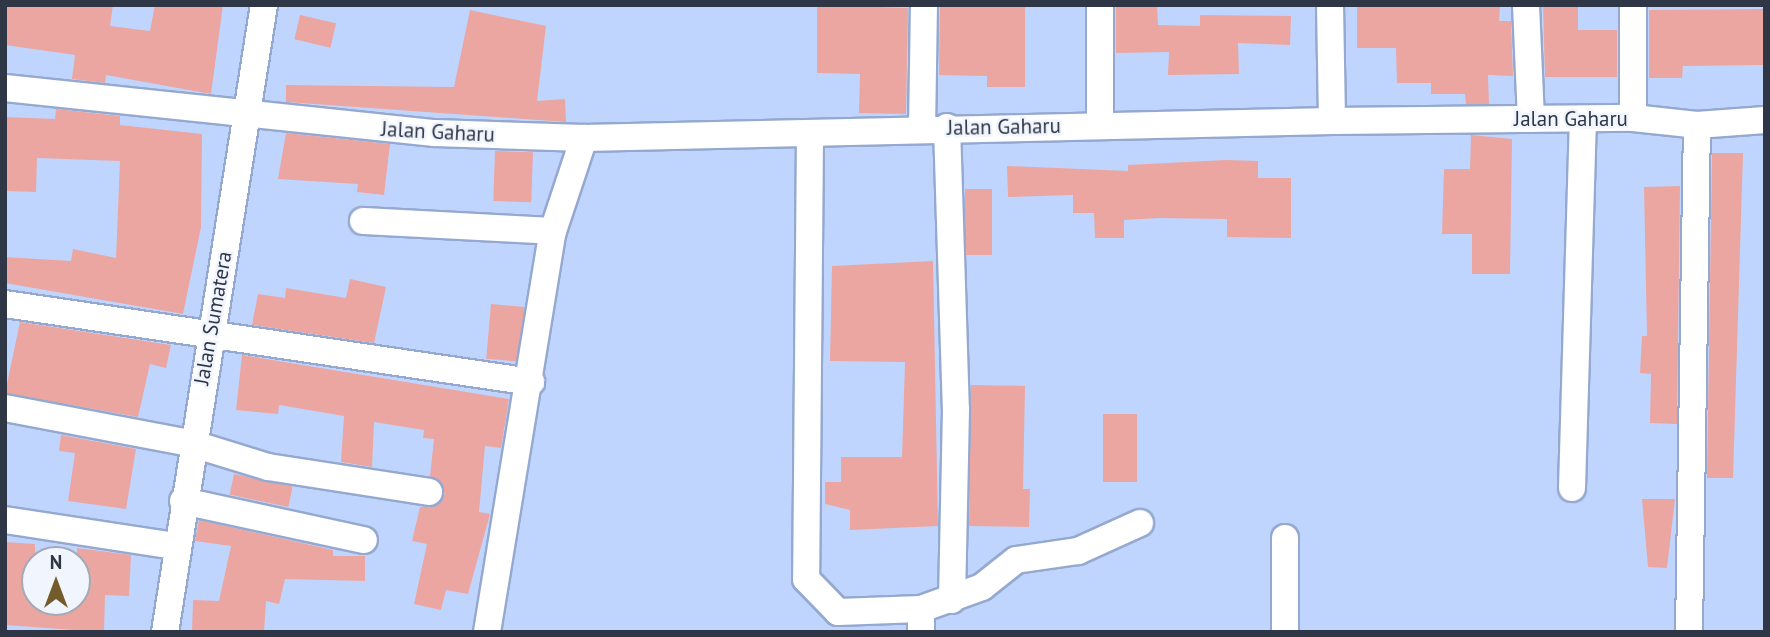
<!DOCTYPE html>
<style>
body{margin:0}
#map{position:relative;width:1770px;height:637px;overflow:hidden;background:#c0d5fe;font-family:"PT Sans",sans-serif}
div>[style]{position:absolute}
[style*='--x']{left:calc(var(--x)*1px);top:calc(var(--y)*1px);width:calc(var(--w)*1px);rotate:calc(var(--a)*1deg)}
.building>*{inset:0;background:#eba6a1;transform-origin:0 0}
.roads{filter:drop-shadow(2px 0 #95a9d0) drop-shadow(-2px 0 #95a9d0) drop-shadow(0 2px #95a9d0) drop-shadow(0 -2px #95a9d0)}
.street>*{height:26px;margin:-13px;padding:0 13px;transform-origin:13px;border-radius:13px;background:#fff}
span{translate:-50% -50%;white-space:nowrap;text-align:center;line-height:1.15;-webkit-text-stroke:5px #f1f5fe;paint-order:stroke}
.street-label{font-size:21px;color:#2f3747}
.frame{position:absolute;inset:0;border:7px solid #2f3747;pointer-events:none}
.north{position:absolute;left:21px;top:546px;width:70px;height:70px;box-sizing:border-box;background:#f1f5fe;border:2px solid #a3a9b5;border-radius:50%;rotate:0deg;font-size:19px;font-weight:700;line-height:28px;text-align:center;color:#2f3747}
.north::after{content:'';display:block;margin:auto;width:24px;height:32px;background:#735b2c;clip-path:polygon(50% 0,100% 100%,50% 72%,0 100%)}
</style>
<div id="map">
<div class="building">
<div style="clip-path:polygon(5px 5px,113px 5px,110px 26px,150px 31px,155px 5px,223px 5px,211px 94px,106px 75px,105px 83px,72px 79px,75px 55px,5px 45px)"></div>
<div style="clip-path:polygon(817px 5px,908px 8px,906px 114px,859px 113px,860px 74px,817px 73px)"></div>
<div style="clip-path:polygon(940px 5px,1025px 5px,1025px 87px,987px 87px,987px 76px,939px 75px)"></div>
<div style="clip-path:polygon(1116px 5px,1157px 5px,1158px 25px,1200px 26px,1200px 15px,1291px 16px,1290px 45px,1238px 43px,1239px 74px,1168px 75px,1169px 52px,1116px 53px)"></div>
<div style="clip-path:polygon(1357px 5px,1500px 5px,1499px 21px,1511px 21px,1513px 76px,1488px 75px,1489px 104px,1466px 104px,1465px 94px,1431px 94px,1431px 83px,1397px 83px,1396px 48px,1357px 48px)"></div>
<div style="clip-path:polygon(1543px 5px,1578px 5px,1578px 30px,1617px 30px,1617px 77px,1545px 77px)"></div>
<div style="clip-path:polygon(1765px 9px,1765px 65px,1683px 66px,1682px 78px,1649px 78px,1649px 10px)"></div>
<div style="clip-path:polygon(470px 10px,546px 26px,537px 101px,565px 99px,566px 122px,286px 102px,286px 85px,454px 87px)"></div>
<div style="left:300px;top:15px;width:37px;height:25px;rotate:13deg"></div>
<div style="clip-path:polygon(56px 109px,120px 116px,120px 125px,202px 134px,201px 227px,183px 314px,5px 283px,5px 257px,71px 261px,73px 249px,116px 258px,120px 161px,37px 158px,36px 192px,5px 191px,5px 117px,55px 119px)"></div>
<div style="clip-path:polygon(286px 133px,390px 144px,384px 195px,357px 192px,358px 184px,278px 179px)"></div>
<div style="clip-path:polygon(1471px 135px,1512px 139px,1510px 274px,1472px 274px,1472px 234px,1442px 234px,1444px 169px,1470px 169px)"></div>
<div style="left:495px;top:151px;width:38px;height:50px;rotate:2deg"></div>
<div style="clip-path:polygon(1712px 153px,1743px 153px,1733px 478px,1707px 478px)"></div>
<div style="clip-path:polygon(1226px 160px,1258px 161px,1258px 178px,1291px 178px,1291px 238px,1227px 237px,1227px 219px,1159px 218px,1124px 220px,1124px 238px,1095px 238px,1094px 213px,1073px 213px,1073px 195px,1008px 197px,1007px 166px,1128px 171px,1128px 165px)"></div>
<div style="clip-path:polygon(1680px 186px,1677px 424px,1650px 423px,1651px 374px,1640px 373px,1642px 336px,1647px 336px,1644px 187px)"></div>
<div style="left:965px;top:189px;width:27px;height:66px"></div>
<div style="clip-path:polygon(933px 261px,938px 526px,850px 530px,850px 510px,825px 504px,825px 482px,841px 482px,841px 457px,902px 457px,905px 362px,830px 361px,832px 266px)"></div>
<div style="clip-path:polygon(350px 279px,386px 287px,374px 343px,252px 325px,258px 294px,285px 298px,286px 288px,346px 298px)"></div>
<div style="left:491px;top:304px;width:34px;height:55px;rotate:5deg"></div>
<div style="clip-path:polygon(20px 322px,171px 345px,166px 368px,150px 364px,138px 417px,5px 393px)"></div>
<div style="clip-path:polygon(242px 355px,509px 399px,501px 448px,485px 446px,479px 512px,490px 514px,468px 594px,446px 590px,441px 610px,414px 604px,427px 544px,412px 541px,420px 507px,435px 506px,445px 494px,430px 476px,434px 439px,423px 438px,424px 430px,374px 422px,372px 467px,341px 462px,344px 416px,279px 405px,278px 414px,236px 410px)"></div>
<div style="clip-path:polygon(971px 385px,1025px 386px,1023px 489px,1030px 489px,1029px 527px,969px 526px)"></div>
<div style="left:1103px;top:414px;width:34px;height:68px"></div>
<div style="clip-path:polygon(61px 435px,136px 449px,126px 509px,68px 501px,75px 453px,59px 451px)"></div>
<div style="left:234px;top:474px;width:60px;height:21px;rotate:12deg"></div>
<div style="clip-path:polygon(1642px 499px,1675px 499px,1667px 568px,1648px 567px)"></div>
<div style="clip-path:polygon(199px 520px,333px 550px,333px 556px,365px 556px,365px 581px,285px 579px,279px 604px,266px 601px,264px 632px,192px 632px,193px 600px,219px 601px,231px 546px,195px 541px)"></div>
<div style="clip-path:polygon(5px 542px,35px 544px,35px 602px,77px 602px,77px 548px,131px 555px,129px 596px,105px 595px,104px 632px,5px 625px)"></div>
</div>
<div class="roads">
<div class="street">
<div style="--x:1330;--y:5;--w:116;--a:89"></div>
<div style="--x:1526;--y:5;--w:114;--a:87.5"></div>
<div style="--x:1633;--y:5;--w:113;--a:90"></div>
<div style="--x:5;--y:88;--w:432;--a:6"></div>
<div style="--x:435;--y:133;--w:149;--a:1.9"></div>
<div style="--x:584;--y:138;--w:748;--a:-1.3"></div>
<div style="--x:1332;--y:121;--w:301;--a:-0.6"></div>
<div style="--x:1633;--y:118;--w:64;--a:6.2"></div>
<div style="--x:1697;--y:125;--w:68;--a:-4.2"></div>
<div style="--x:1100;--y:125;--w:120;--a:-90"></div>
<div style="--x:947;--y:127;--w:282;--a:88.2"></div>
<div style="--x:956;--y:409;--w:191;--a:91.2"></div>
<div style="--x:922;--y:130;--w:125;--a:-89.1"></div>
<div style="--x:810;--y:136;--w:443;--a:90.5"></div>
<div style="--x:806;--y:579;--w:46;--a:45.9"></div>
<div style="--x:838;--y:612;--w:83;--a:-2.1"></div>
<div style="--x:363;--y:221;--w:190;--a:3"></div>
<div style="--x:5;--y:304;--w:532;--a:8.43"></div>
<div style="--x:5;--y:408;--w:188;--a:10.7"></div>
<div style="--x:190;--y:443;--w:82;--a:17.1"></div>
<div style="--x:268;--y:467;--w:163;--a:8.8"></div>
<div style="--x:1572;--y:488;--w:367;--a:-88.3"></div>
<div style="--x:183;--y:501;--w:185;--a:12.2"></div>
<div style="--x:5;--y:520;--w:171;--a:8.7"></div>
<div style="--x:1285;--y:538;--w:94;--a:90"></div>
<div style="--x:165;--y:632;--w:635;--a:-81.03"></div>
<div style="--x:487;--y:632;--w:406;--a:-80.7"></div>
<div style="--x:553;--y:231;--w:98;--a:-71.6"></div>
<div style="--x:921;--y:632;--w:23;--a:-90"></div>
<div style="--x:921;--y:609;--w:65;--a:-19.8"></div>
<div style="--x:982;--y:587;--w:43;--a:-38.5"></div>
<div style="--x:1016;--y:560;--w:63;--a:-8.3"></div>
<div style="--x:1078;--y:551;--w:68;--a:-24.3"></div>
<div style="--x:1689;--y:632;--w:507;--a:-89.1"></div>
</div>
</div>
<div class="street-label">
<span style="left:1571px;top:119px">Jalan Gaharu</span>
<span style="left:1004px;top:127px;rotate:-1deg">Jalan Gaharu</span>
<span style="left:438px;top:132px;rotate:3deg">Jalan Gaharu</span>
<span style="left:213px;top:318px;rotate:-80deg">Jalan Sumatera</span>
</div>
<div class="frame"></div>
<div class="north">N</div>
</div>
